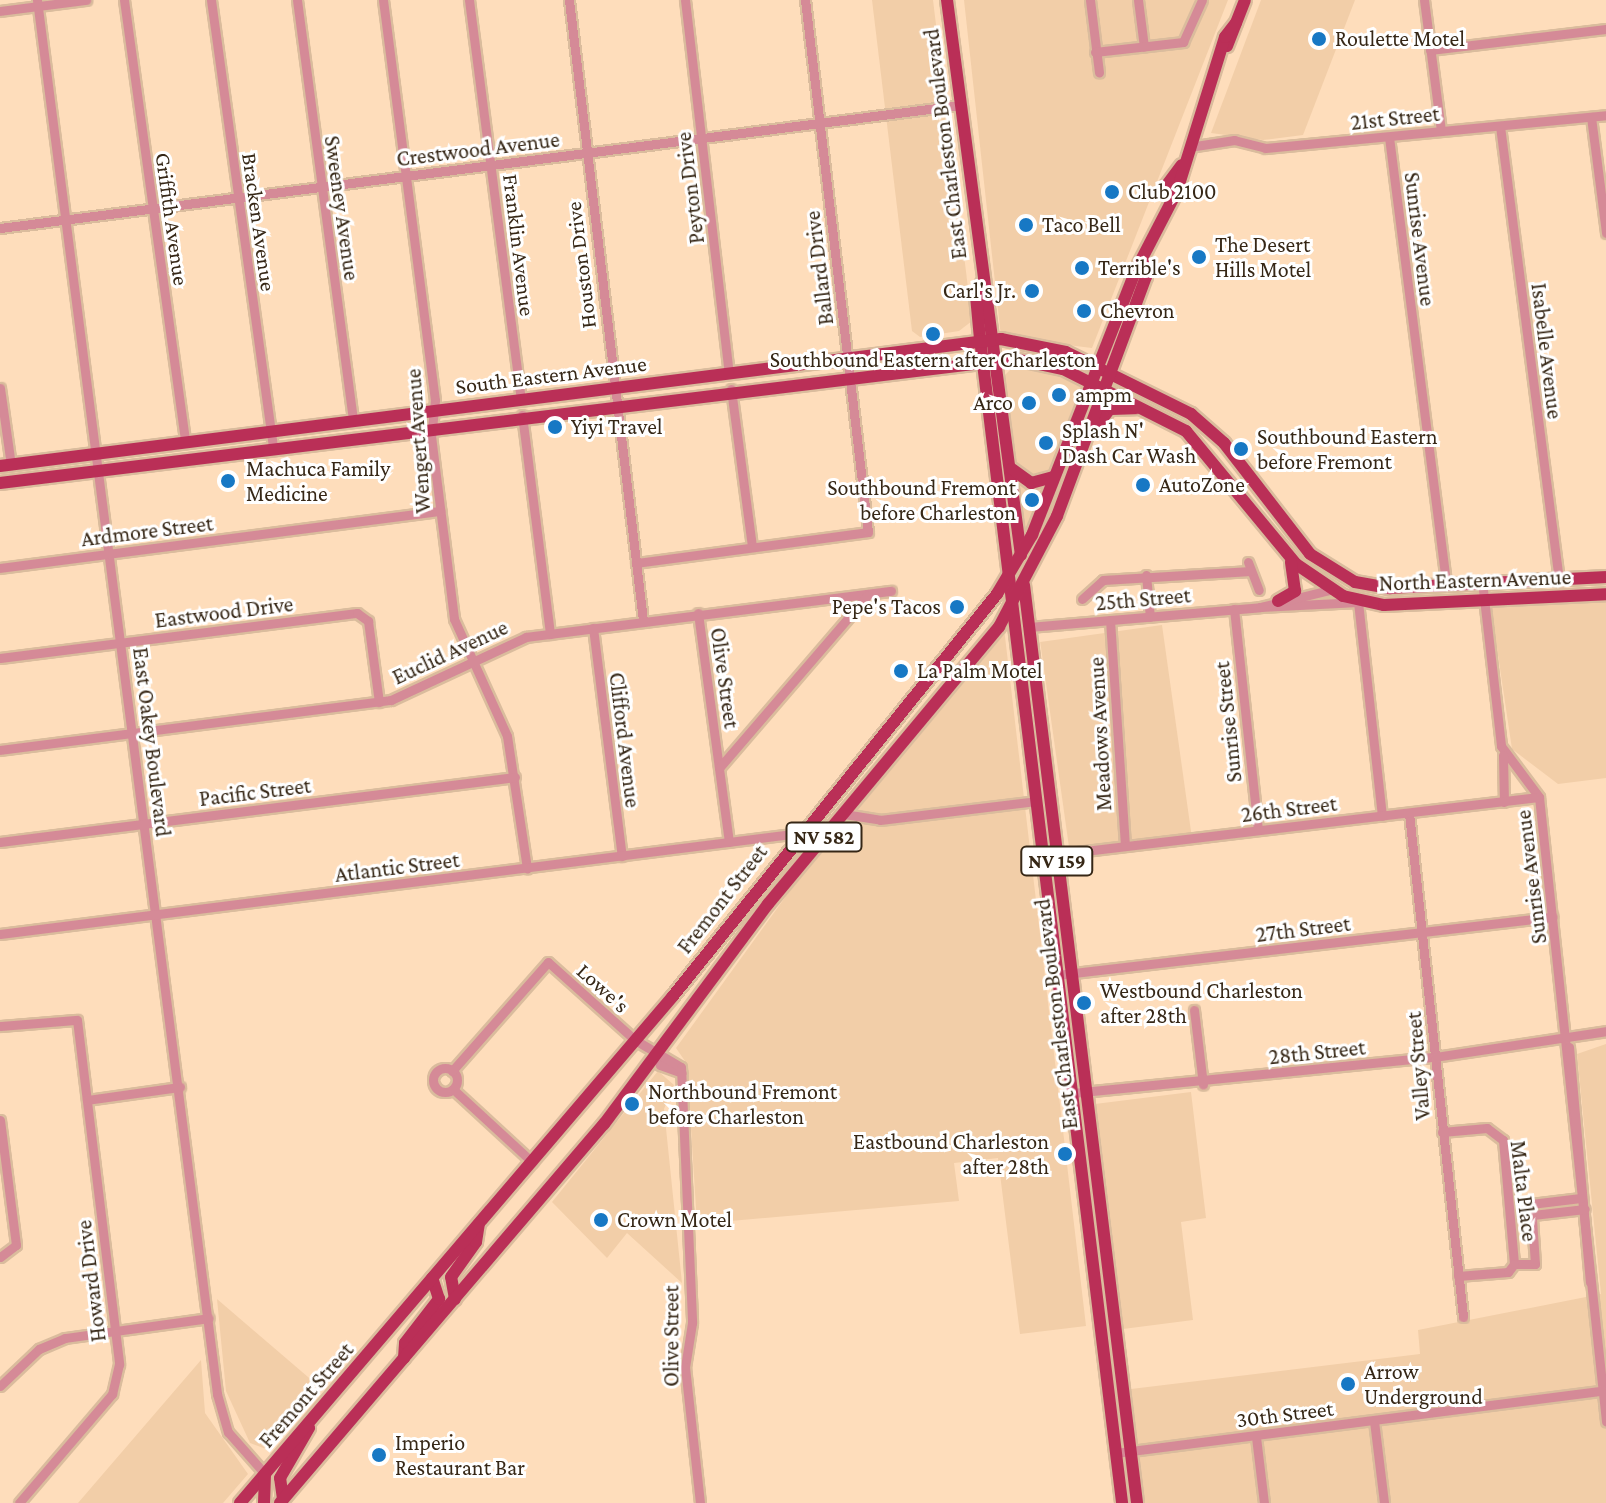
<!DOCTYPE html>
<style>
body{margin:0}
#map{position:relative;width:1606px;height:1503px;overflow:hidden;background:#feddbb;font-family:"Crimson Pro",serif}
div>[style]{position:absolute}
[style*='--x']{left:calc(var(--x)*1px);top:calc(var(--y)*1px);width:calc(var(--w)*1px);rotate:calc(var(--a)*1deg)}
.built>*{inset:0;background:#f2cea8;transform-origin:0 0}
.roads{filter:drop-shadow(2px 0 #dabc9d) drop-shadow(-2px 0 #dabc9d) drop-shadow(0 2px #dabc9d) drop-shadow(0 -2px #dabc9d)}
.minor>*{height:9px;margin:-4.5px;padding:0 4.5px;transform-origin:4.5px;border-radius:4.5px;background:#d58a97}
.minor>.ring{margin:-4.5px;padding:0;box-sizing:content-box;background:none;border:9px solid #d58a97;border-radius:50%}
.major>*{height:12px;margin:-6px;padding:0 6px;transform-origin:6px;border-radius:6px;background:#ba2f57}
.dots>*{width:22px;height:22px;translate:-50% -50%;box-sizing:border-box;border:4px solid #fff;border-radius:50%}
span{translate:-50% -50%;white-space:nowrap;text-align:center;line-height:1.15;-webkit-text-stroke:6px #fff;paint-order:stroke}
.shield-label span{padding:2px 6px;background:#fff;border:2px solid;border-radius:6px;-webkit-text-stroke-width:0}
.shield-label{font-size:20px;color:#362716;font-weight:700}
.poi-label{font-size:22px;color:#362716}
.left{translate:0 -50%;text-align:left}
.right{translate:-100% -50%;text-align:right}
.street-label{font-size:22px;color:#362716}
</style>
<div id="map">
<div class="built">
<div style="clip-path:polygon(872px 0,933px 0,972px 321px,959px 331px,920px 337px,912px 331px)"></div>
<div style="clip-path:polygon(964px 0,1228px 0,1092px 348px,1001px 337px)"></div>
<div style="clip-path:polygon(1261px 0,1355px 0,1303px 135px,1263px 140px,1211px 133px)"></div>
<div style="clip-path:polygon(1014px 366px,1061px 375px,1084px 389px,1026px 531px,1005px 375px)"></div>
<div style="clip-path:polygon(1606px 602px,1606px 778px,1558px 784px,1512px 749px,1491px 608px)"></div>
<div style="left:1162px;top:625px;width:210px;height:123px;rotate:82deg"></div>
<div style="clip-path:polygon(1004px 628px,1086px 1326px,1020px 1334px,998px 1158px,954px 1163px,959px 1201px,697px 1224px,687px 1064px,676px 1048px,789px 892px)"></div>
<div style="clip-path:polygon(1606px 1044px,1606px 1503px,1145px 1503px,1131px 1389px,1420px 1354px,1418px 1330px,1601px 1294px,1577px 1054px)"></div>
<div style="clip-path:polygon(658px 1071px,674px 1085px,664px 1109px,682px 1283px,627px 1233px,607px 1258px,552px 1202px)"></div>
<div style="clip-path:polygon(1191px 1092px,1206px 1218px,1181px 1222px,1193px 1320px,1123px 1329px,1095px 1104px)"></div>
<div style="clip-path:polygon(217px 1299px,322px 1389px,266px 1449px,250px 1443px,226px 1391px)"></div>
<div style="clip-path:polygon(201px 1360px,205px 1413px,248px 1474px,223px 1503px,78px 1503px)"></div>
</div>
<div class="roads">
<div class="minor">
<div style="--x:37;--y:0;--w:1406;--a:82.64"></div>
<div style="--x:217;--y:1394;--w:40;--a:74"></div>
<div style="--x:228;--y:1432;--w:56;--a:48.6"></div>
<div style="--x:124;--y:0;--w:446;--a:82.1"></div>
<div style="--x:211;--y:0;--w:451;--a:82.1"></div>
<div style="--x:297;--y:0;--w:425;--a:82.4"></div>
<div style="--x:383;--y:0;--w:403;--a:82.6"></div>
<div style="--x:435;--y:400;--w:36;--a:96"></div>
<div style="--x:431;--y:436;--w:184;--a:82.8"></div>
<div style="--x:454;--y:619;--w:128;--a:65.6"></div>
<div style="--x:507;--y:736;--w:134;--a:81.4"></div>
<div style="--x:469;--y:0;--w:402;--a:82.6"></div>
<div style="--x:569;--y:0;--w:625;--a:83.2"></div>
<div style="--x:685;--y:0;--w:376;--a:83.3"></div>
<div style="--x:1090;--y:0;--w:73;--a:82.9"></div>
<div style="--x:1138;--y:0;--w:47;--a:82.7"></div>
<div style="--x:1424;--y:0;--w:132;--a:82.6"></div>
<div style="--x:0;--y:11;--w:87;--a:-7.3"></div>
<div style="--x:1430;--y:50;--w:177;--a:-6.8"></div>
<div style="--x:1095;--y:52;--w:89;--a:-6.5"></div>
<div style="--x:1183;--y:42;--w:46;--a:-65.7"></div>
<div style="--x:1591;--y:117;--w:117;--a:82.6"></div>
<div style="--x:1500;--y:126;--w:459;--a:82.6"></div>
<div style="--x:1389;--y:137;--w:450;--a:82.7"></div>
<div style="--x:1189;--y:147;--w:46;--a:-8.8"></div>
<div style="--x:1234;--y:140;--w:32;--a:14"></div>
<div style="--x:1265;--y:148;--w:343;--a:-5.5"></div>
<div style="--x:0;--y:228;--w:968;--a:-7.3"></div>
<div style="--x:0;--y:388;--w:78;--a:81.9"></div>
<div style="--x:731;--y:389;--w:159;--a:82.4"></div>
<div style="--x:522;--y:415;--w:221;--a:82.7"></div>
<div style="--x:1248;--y:562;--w:30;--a:69"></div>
<div style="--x:636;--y:563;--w:234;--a:-7.6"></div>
<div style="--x:868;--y:532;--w:536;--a:-96.75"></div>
<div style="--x:0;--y:568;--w:444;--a:-7.4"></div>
<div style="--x:1146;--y:575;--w:42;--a:84.6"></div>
<div style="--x:1482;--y:581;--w:166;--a:83.4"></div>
<div style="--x:1501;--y:746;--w:64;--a:53.3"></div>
<div style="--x:1539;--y:797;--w:628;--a:83.87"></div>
<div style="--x:1082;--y:599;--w:28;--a:-42"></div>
<div style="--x:1103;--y:580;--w:148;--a:-3.5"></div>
<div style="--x:1260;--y:607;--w:98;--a:-2.9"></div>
<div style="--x:1358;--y:602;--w:215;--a:83.6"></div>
<div style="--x:1234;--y:609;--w:222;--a:83.8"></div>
<div style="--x:698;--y:613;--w:231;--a:82.3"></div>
<div style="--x:1110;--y:620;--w:226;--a:86.2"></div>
<div style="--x:1029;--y:627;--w:232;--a:-4.9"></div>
<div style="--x:1260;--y:607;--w:71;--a:-13.8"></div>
<div style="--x:593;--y:628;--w:230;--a:82.8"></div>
<div style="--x:0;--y:658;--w:360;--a:-7.2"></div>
<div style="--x:357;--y:613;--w:14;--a:36"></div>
<div style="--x:368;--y:621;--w:82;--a:82.3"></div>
<div style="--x:0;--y:750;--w:394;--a:-7.3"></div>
<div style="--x:391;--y:700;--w:149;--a:-25"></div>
<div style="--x:526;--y:637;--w:368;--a:-7.2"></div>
<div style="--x:1503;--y:755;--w:47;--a:88.8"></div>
<div style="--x:719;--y:768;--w:228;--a:-49.3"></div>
<div style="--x:1409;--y:813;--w:507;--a:83.88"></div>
<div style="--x:844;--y:814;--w:36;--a:9"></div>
<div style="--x:880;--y:820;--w:157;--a:-6.9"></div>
<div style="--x:0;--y:842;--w:519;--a:-7.19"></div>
<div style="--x:1043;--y:856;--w:499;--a:-6.8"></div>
<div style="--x:0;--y:934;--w:805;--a:-7.2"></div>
<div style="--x:1057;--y:975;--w:499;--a:-6.7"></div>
<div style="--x:1194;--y:1010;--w:75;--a:83.1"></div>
<div style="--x:0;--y:1026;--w:77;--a:-4.5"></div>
<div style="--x:77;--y:1020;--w:347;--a:83"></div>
<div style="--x:119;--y:1364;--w:31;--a:103"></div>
<div style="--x:112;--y:1394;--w:143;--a:130.5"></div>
<div style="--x:1569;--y:1047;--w:236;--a:84.9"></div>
<div style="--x:657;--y:1056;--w:9;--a:72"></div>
<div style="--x:660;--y:1065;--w:23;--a:20"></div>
<div class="ring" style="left:433px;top:1068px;width:15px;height:15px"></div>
<div style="--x:452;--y:1071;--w:145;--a:-48.6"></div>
<div style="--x:548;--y:962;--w:117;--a:41.9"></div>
<div style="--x:635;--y:1040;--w:53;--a:30.4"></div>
<div style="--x:681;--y:1067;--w:256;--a:87.5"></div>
<div style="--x:692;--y:1323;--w:45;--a:99"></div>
<div style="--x:685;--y:1367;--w:137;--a:83.7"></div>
<div style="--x:453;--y:1089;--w:108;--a:42.7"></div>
<div style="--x:1072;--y:1093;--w:365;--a:-5.7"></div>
<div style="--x:1435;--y:1057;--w:173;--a:-8.6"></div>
<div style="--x:87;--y:1100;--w:94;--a:-8"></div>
<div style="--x:0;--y:1120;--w:126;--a:82.7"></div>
<div style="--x:16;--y:1245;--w:20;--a:143"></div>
<div style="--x:1442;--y:1132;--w:45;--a:-5.1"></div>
<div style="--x:1487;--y:1128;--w:20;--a:37"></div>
<div style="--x:1503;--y:1140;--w:124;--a:84.9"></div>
<div style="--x:1533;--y:1215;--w:52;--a:-6.6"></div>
<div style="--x:1514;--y:1264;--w:21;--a:0"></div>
<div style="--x:1535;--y:1264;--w:60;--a:-93.8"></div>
<div style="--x:1531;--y:1204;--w:50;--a:-6.8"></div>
<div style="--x:1458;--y:1276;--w:50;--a:-4.6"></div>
<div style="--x:1508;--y:1272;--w:10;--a:-53"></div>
<div style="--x:0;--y:1386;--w:54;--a:-43.5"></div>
<div style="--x:39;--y:1349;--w:28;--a:-23"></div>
<div style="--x:65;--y:1338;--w:145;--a:-7.9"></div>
<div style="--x:1374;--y:1421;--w:83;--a:83"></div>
<div style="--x:1256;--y:1437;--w:66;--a:83.1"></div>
<div style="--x:1116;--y:1453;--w:491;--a:-7.3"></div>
</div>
<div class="major">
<div style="--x:947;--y:0;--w:560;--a:82.41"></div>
<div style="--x:1227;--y:46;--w:49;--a:-68.6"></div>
<div style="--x:1170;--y:195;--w:10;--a:-114"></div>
<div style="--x:1166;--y:186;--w:26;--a:-53"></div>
<div style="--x:982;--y:283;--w:14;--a:115"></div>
<div style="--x:976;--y:296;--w:43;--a:84.7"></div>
<div style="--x:980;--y:339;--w:1173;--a:83.04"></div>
<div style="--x:1094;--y:430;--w:26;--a:-53"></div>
<div style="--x:1110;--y:409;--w:26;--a:-2"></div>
<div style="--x:0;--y:466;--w:1009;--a:-7.23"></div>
<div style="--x:1001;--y:339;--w:66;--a:11.3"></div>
<div style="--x:1066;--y:352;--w:140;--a:26.4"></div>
<div style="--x:1191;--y:414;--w:44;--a:41.3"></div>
<div style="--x:1224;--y:443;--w:140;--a:52.2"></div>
<div style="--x:1310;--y:554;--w:53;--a:31.9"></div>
<div style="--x:1355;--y:582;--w:36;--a:10"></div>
<div style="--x:1390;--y:588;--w:216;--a:-2.9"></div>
<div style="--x:1012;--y:469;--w:24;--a:36"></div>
<div style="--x:1031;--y:483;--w:24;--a:-15"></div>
<div style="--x:0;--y:483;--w:1023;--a:-6.97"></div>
<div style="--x:1015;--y:359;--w:49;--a:11.8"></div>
<div style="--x:1063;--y:369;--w:138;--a:26.8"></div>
<div style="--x:1186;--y:431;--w:173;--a:50.4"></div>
<div style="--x:1296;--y:564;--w:57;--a:34.2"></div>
<div style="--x:1343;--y:596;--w:42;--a:12.4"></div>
<div style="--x:1384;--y:605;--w:222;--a:-2.8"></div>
<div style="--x:1024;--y:585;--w:925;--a:82.98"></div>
<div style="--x:1278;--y:601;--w:20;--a:-30"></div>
<div style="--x:1295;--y:591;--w:29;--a:-98"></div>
<div style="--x:455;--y:1299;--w:22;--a:-100"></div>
<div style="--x:451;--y:1277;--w:43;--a:-54.5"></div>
<div style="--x:476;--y:1242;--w:18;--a:-81"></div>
<div style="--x:404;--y:1358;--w:15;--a:-86"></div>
<div style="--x:405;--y:1343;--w:56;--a:-52.3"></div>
<div style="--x:439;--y:1299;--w:22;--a:-108"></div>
<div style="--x:283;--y:1499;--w:21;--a:-98"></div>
<div style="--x:280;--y:1478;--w:58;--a:-59.9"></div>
<div style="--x:240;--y:1503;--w:667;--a:-49.5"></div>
<div style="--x:673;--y:996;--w:516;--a:-51.13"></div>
<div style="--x:997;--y:594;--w:69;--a:-59.3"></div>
<div style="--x:1032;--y:535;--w:282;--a:-68.6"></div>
<div style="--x:1135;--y:272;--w:91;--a:-62.6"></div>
<div style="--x:1177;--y:191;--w:161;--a:-72.7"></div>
<div style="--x:1225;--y:37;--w:18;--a:-52"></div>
<div style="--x:264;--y:1503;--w:29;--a:-88"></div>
<div style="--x:280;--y:1503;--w:499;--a:-49.5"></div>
<div style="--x:604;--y:1124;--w:274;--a:-53.3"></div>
<div style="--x:768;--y:904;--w:361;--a:-50.2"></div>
<div style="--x:999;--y:627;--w:125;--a:-62.4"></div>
<div style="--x:1057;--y:516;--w:255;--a:-69.6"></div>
<div style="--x:1146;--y:277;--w:13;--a:-99"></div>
</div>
</div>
<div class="dots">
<div style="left:1319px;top:39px;background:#1778c4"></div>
<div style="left:1112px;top:192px;background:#1778c4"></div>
<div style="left:1026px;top:225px;background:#1778c4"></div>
<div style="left:1199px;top:257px;background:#1778c4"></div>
<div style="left:1082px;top:268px;background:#1778c4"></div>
<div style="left:1032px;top:291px;background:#1778c4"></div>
<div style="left:1084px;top:311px;background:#1778c4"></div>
<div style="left:933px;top:334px;background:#1778c4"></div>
<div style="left:1059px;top:395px;background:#1778c4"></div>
<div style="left:1029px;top:403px;background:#1778c4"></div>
<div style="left:555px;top:427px;background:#1778c4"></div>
<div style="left:1046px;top:443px;background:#1778c4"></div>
<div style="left:1241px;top:449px;background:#1778c4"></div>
<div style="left:228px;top:481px;background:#1778c4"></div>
<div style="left:1143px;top:485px;background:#1778c4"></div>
<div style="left:1032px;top:500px;background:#1778c4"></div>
<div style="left:957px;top:607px;background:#1778c4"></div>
<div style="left:901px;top:671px;background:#1778c4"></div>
<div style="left:1084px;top:1003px;background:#1778c4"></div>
<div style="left:632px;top:1104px;background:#1778c4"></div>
<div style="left:1065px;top:1154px;background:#1778c4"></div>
<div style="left:601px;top:1220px;background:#1778c4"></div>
<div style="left:1348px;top:1384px;background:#1778c4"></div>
<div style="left:379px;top:1455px;background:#1778c4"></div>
</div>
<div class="shield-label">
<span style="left:824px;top:837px">NV 582</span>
<span style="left:1057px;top:861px">NV 159</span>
</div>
<div class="poi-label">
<span class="left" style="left:1335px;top:39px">Roulette Motel</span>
<span class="left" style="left:1128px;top:192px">Club 2100</span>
<span class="left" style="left:1042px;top:225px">Taco Bell</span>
<span class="left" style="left:1215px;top:257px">The Desert<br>Hills Motel</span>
<span class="left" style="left:1098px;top:268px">Terrible's</span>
<span class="right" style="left:1016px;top:291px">Carl's Jr.</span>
<span class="left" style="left:1100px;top:311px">Chevron</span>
<span style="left:933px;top:360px">Southbound Eastern after Charleston</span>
<span class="left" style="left:1075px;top:395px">ampm</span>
<span class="right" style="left:1013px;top:403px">Arco</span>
<span class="left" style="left:571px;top:427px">Yiyi Travel</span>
<span class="left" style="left:1062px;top:443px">Splash N'<br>Dash Car Wash</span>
<span class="left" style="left:1257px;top:449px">Southbound Eastern<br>before Fremont</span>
<span class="left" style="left:246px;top:481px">Machuca Family<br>Medicine</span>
<span class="left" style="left:1159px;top:485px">AutoZone</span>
<span class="right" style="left:1016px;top:500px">Southbound Fremont<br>before Charleston</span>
<span class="right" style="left:941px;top:607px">Pepe's Tacos</span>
<span class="left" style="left:917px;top:671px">La Palm Motel</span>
<span class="left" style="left:1100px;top:1003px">Westbound Charleston<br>after 28th</span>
<span class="left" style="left:648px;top:1104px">Northbound Fremont<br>before Charleston</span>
<span class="right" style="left:1049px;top:1154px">Eastbound Charleston<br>after 28th</span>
<span class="left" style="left:617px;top:1220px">Crown Motel</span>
<span class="left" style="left:1364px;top:1384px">Arrow<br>Underground</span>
<span class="left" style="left:395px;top:1455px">Imperio<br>Restaurant Bar</span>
</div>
<div class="street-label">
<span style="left:1395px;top:118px;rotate:-6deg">21st Street</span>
<span style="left:945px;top:144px;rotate:-97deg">East Charleston Boulevard</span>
<span style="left:478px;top:149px;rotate:-7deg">Crestwood Avenue</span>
<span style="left:690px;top:188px;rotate:-97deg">Peyton Drive</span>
<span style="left:342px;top:208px;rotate:82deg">Sweeney Avenue</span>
<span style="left:172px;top:219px;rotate:82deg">Griffith Avenue</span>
<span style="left:259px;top:222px;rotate:82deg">Bracken Avenue</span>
<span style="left:1420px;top:239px;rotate:83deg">Sunrise Avenue</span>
<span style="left:519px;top:245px;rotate:83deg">Franklin Avenue</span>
<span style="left:581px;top:265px;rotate:-97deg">Houston Drive</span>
<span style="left:819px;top:268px;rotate:-97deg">Ballard Drive</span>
<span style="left:1547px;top:351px;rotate:83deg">Isabelle Avenue</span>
<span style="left:551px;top:375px;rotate:-7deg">South Eastern Avenue</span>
<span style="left:418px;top:441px;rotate:-94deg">Wengert Avenue</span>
<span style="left:147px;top:531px;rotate:-7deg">Ardmore Street</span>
<span style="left:1475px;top:580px;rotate:-2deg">North Eastern Avenue</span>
<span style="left:1143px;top:599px;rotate:-5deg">25th Street</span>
<span style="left:224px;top:612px;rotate:-7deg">Eastwood Drive</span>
<span style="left:450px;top:652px;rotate:-25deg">Euclid Avenue</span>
<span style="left:725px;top:678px;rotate:82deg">Olive Street</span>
<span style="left:1228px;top:722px;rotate:-96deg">Sunrise Street</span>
<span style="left:1100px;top:734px;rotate:-93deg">Meadows Avenue</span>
<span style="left:625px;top:740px;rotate:83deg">Clifford Avenue</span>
<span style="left:152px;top:742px;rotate:83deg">East Oakey Boulevard</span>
<span style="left:255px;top:792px;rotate:-7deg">Pacific Street</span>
<span style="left:1289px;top:809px;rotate:-7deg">26th Street</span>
<span style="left:397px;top:867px;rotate:-7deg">Atlantic Street</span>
<span style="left:1531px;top:877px;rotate:-97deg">Sunrise Avenue</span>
<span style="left:722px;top:899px;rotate:-52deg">Fremont Street</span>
<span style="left:1303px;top:929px;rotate:-7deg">27th Street</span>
<span style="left:603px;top:988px;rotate:42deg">Lowe's</span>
<span style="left:1056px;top:1014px;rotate:-97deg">East Charleston Boulevard</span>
<span style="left:1317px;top:1052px;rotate:-6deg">28th Street</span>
<span style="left:1418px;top:1066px;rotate:-95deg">Valley Street</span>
<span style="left:1524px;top:1191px;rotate:83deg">Malta Place</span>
<span style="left:91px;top:1281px;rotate:-97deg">Howard Drive</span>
<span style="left:671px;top:1336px;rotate:-90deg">Olive Street</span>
<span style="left:306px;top:1395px;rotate:-49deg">Fremont Street</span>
<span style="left:1285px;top:1414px;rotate:-7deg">30th Street</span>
</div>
</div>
